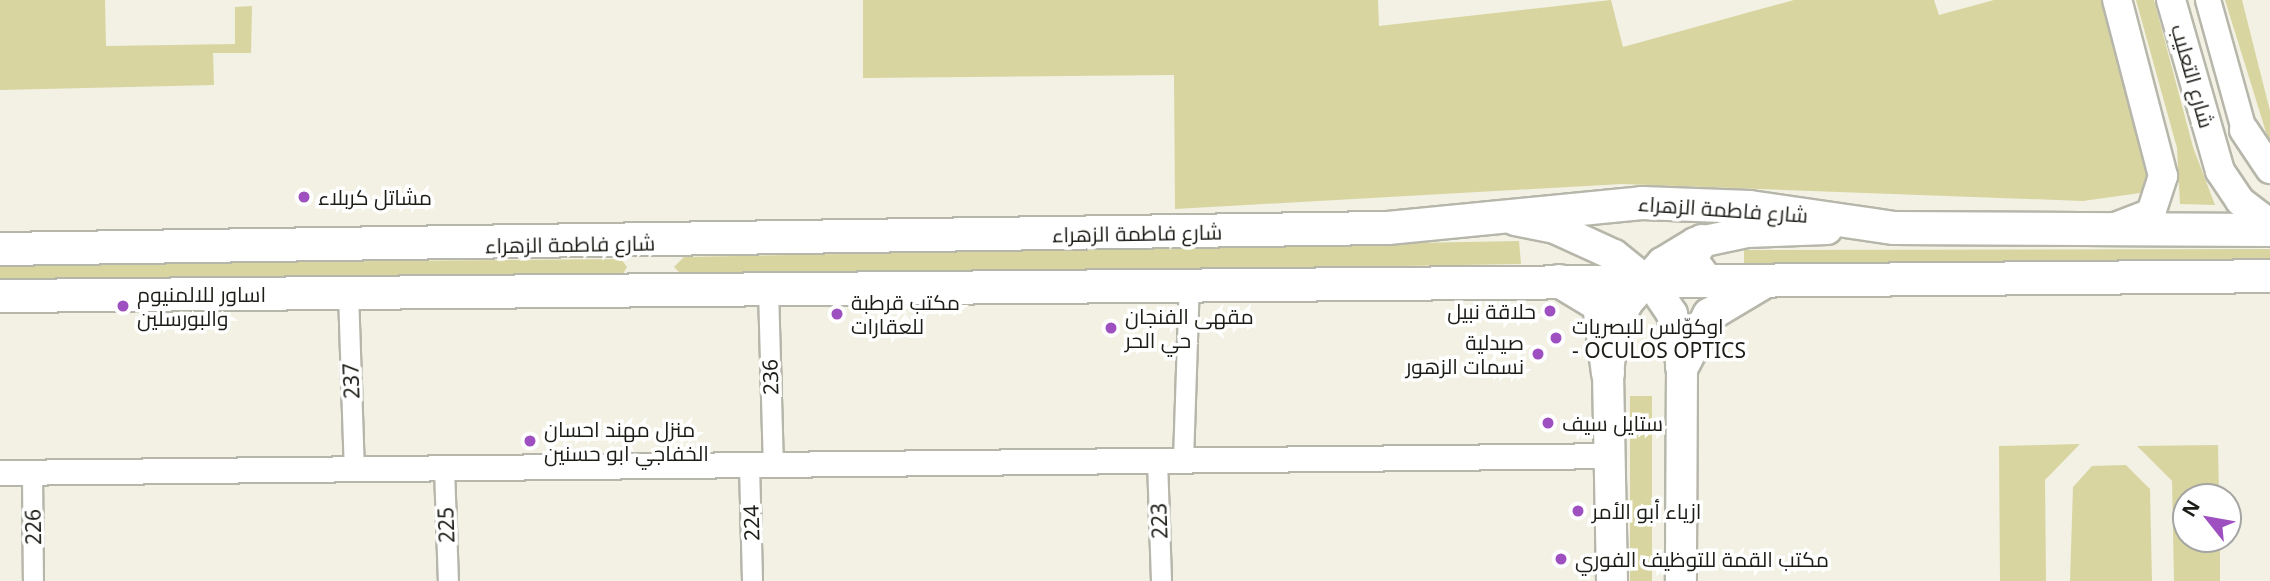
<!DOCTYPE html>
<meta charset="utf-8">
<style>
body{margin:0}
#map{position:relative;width:2270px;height:581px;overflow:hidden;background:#f2f1e4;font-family:"Noto Sans",Cairo,sans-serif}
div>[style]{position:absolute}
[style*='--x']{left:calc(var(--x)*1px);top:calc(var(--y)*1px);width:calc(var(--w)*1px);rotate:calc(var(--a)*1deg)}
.green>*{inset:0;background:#d8d5a0;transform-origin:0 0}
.roads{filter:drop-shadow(2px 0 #b6b6aa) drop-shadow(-2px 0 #b6b6aa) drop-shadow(0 2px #b6b6aa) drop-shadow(0 -2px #b6b6aa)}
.minor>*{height:19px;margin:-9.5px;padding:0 9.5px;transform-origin:9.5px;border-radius:9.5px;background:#fff}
.tertiary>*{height:24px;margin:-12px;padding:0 12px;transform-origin:12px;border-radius:12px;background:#fff}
.secondary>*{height:28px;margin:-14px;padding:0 14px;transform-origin:14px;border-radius:14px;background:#fff}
.primary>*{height:30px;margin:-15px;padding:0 15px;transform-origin:15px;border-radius:15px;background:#fff}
.trunk>*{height:32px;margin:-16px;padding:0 16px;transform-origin:16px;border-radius:16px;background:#fff}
.dots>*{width:19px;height:19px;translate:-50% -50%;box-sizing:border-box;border:4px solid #fff;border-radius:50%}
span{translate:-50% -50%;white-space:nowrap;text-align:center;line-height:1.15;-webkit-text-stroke:7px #fff;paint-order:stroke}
.street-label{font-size:21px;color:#1d1d18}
.poi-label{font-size:21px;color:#1d1d18}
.left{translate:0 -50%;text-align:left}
.right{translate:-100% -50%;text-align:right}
.north{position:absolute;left:2172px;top:483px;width:70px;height:70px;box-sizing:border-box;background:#fff;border:2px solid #a5a5a3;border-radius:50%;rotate:301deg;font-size:19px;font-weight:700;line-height:28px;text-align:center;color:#1d1d18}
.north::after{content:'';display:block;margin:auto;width:24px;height:32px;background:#9e4fc0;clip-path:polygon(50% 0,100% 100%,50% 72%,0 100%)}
</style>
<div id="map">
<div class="green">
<div style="clip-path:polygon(0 0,105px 0,106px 46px,235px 44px,235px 7px,252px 6px,251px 53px,213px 53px,214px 85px,0 90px)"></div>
<div style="clip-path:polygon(863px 0,1378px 0,1379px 26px,1611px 0,1623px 47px,1794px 0,1934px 0,1939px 15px,1994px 0,2110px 0,2152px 174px,2140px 193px,2083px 201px,1622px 184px,1175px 209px,1174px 75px,863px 78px)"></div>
<div style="clip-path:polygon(2136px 0,2154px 0,2193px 147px,2215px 205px,2180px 204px,2177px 148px)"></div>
<div style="clip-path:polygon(2225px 0,2242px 0,2270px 111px,2270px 145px)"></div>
<div style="clip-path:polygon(1519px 241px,1521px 264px,685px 278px,674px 267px,684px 257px)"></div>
<div style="clip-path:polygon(2270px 249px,2270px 262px,1744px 267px,1744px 250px)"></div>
<div style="clip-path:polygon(621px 259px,627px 267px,621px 277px,0 284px,0 264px)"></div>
<div style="left:1652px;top:396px;width:185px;height:22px;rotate:90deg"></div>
<div style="clip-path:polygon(2080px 444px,2045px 480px,2046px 581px,2000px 581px,1999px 446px)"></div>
<div style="clip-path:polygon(2218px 445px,2219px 497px,2186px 497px,2186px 539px,2220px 539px,2220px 581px,2174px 581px,2172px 481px,2137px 446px)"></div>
<div style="clip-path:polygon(2126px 465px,2150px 489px,2152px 581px,2070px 581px,2073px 487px,2092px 466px)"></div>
</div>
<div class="roads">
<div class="minor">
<div style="--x:768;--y:289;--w:176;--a:88.4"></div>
<div style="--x:348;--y:292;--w:177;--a:88.1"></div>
<div style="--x:1157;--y:460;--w:121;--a:88.1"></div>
<div style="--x:1183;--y:460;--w:177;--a:-88.1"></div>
<div style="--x:749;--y:465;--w:116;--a:88.5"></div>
<div style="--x:444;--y:468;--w:113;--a:88"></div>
<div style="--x:32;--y:473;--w:108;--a:89.5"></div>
</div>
<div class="tertiary">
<div style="--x:2208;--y:0;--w:135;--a:74.5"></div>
<div style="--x:0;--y:473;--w:1610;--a:-0.6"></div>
</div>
<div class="secondary">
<div style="--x:2171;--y:0;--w:178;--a:74"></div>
<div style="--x:2220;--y:171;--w:36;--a:56"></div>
<div style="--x:2240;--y:201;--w:38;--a:37"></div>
<div style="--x:2244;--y:130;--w:47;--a:56.3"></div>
<div style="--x:2115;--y:227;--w:39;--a:-21"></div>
<div style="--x:2151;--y:213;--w:39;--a:-72"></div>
<div style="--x:2163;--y:176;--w:182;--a:-104.6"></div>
</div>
<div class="primary">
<div style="--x:1515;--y:220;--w:41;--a:11.3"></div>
<div style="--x:1555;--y:228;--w:65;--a:24.6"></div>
<div style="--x:1614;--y:255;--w:51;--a:38.7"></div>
<div style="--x:1654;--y:287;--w:32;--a:56"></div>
<div style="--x:1672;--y:314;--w:54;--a:79.3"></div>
<div style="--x:1682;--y:367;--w:214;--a:90.3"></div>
<div style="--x:1612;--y:581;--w:208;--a:-91.1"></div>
<div style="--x:1608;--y:373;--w:42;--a:-83.2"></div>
<div style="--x:1613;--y:331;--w:33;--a:-63"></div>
<div style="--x:1628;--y:302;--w:52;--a:-48.9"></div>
<div style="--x:1662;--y:263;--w:39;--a:-31"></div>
<div style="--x:1695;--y:243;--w:53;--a:-11.9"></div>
<div style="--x:1747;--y:232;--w:80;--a:-2.1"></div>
</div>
<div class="trunk">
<div style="--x:1702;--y:241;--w:21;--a:125"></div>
<div style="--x:1690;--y:258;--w:26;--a:54"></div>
<div style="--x:0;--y:249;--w:1388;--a:-0.87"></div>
<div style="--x:1388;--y:228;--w:255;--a:-5.6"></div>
<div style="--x:1642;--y:203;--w:108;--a:2.1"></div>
<div style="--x:1750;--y:207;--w:146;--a:8.3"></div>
<div style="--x:1894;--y:228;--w:376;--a:0.3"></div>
<div style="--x:1559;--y:281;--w:47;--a:31"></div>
<div style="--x:1599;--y:305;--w:69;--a:82.5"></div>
<div style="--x:0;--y:296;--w:2270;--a:-0.5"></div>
<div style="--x:1682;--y:367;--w:59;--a:-62.6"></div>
<div style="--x:1709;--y:315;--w:61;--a:-30.8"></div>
</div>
</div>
<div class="dots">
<div style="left:304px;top:197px;background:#9e4fc0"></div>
<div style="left:123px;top:306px;background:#9e4fc0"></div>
<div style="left:1550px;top:311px;background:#9e4fc0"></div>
<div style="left:837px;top:314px;background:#9e4fc0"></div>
<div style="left:1111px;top:328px;background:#9e4fc0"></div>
<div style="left:1556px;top:338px;background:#9e4fc0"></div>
<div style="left:1538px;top:354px;background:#9e4fc0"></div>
<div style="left:1548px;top:423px;background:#9e4fc0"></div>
<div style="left:530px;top:441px;background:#9e4fc0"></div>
<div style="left:1578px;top:511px;background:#9e4fc0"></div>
<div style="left:1561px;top:559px;background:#9e4fc0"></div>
</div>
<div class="street-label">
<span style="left:2193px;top:76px;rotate:74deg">شارع التعليب</span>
<span style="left:1723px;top:209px;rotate:4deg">شارع فاطمة الزهراء</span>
<span style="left:1137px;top:233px;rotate:-1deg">شارع فاطمة الزهراء</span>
<span style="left:570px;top:244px;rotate:-1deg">شارع فاطمة الزهراء</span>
<span style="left:770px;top:377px;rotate:-92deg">236</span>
<span style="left:351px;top:381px;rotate:-92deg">237</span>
<span style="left:1159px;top:521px;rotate:-92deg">223</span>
<span style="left:751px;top:523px;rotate:-92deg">224</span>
<span style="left:446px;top:525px;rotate:-92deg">225</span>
<span style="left:33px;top:527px;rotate:-91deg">226</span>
</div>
<div class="poi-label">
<span class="left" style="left:318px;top:197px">مشاتل كربلاء</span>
<span class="left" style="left:137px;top:306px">اساور للالمنيوم<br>والبورسلين</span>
<span class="left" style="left:851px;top:314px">مكتب قرطبة<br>للعقارات</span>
<span class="right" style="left:1536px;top:311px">حلاقة نبيل</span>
<span class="left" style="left:1125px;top:328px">مقهى الفنجان<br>حي الحر</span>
<span class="left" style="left:1572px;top:338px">اوكوّلس للبصريات<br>- OCULOS OPTICS</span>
<span class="right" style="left:1524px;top:354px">صيدلية<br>نسمات الزهور</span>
<span class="left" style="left:1562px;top:423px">ستايل سيف</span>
<span class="left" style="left:544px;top:441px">منزل مهند احسان<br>الخفاجي ابو حسنين</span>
<span class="left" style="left:1592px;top:511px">ازياء أبو الأمر</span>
<span class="left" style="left:1575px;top:559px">مكتب القمة للتوظيف الفوري</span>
</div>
<div class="north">N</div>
</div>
